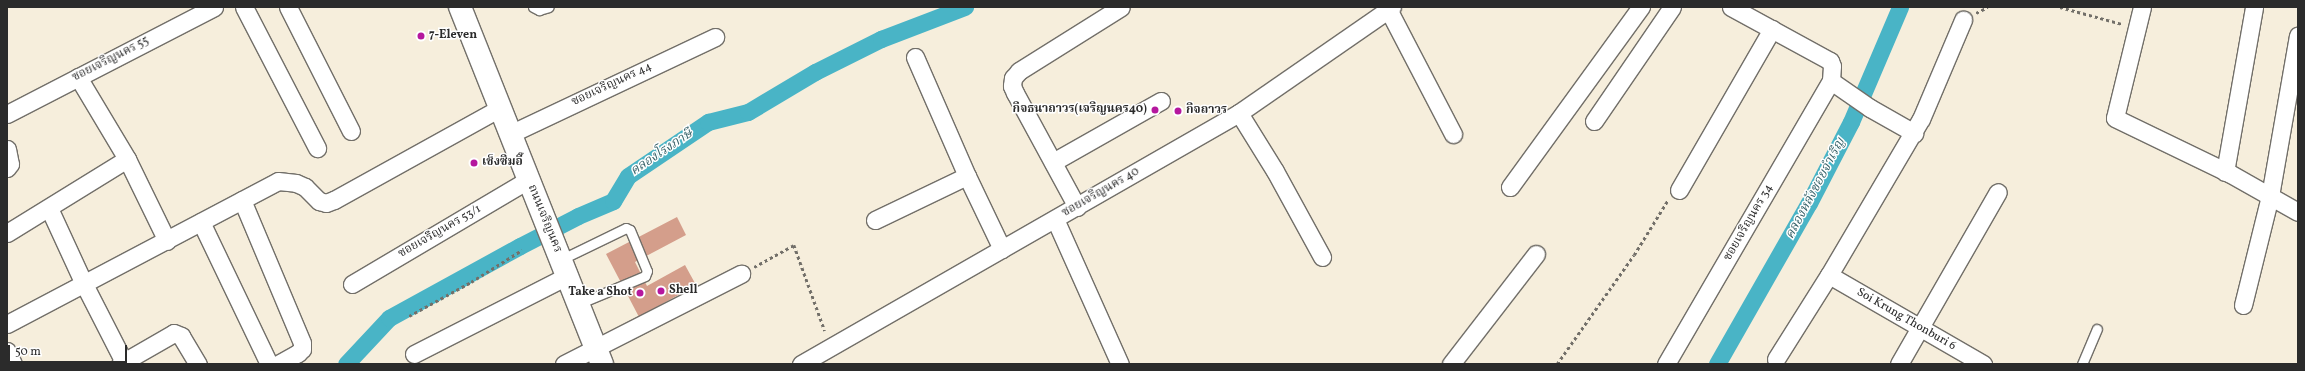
<!DOCTYPE html>
<meta charset="utf-8">
<style>
body{margin:0}
#map{position:relative;width:2305px;height:371px;overflow:hidden;background:#f6eedc;font-family:Vollkorn,"Noto Serif Thai",serif}
div>[style]{position:absolute}
[style*='--x']{left:calc(var(--x)*1px);top:calc(var(--y)*1px);width:calc(var(--w)*1px);rotate:calc(var(--a)*1deg)}
.canal>*{height:17px;margin:-8.5px;padding:0 8.5px;transform-origin:8.5px;border-radius:8.5px;background:#49b4c6}
.building>*{inset:0;background:#d49e8b}
.path>*{height:2.5px;margin-top:-1.25px;transform-origin:0;background:repeating-linear-gradient(90deg,#726f69 0 3px,transparent 0 6px)}
.roads{filter:drop-shadow(1px 0 #726f69) drop-shadow(-1px 0 #726f69) drop-shadow(0 1px #726f69) drop-shadow(0 -1px #726f69)}
.lane>*{height:9px;margin:-4.5px;padding:0 4.5px;transform-origin:4.5px;border-radius:4.5px;background:#fff}
.street>*{height:17px;margin:-8.5px;padding:0 8.5px;transform-origin:8.5px;border-radius:8.5px;background:#fff}
.secondary>*{height:22px;margin:-11px;padding:0 11px;transform-origin:11px;border-radius:11px;background:#fff}
.dots>*{width:11px;height:11px;translate:-50% -50%;box-sizing:border-box;border:2px solid #fff;border-radius:50%}
span{translate:-50% -50%;white-space:nowrap;text-align:center;line-height:1.15;-webkit-text-stroke:3px #fff;paint-order:stroke}
.poi-label{font-size:12px;color:#2b2b2b;font-weight:700}
.left{translate:0 -50%;text-align:left}
.right{translate:-100% -50%;text-align:right}
.street-label{font-size:12px;color:#2b2b2b}
.water-label{font-size:13px;color:#376269;font-style:italic}
.frame{position:absolute;inset:0;border:8px solid #2b2b2b;pointer-events:none}
.scale{position:absolute;left:8px;top:345px;width:119px;height:18px;box-sizing:border-box;border:2px solid #2b2b2b;border-top:0;padding-left:5px;font-size:12px;line-height:14px;white-space:nowrap;color:#2b2b2b;-webkit-text-stroke:3px #fff;paint-order:stroke}
</style>
<div id="map">
<div class="canal">
<div style="--x:346;--y:364;--w:63;--a:-46.9"></div>
<div style="--x:389;--y:318;--w:149;--a:-28.8"></div>
<div style="--x:520;--y:246;--w:65;--a:-27.3"></div>
<div style="--x:578;--y:216;--w:38;--a:-23"></div>
<div style="--x:613;--y:201;--w:29;--a:-59"></div>
<div style="--x:628;--y:176;--w:97;--a:-34"></div>
<div style="--x:708;--y:122;--w:41;--a:-14"></div>
<div style="--x:748;--y:112;--w:78;--a:-30.8"></div>
<div style="--x:815;--y:72;--w:74;--a:-26.6"></div>
<div style="--x:881;--y:39;--w:90;--a:-20.9"></div>
<div style="--x:1717;--y:364;--w:185;--a:-60.3"></div>
<div style="--x:1809;--y:203;--w:91;--a:-62.6"></div>
<div style="--x:1851;--y:122;--w:125;--a:-66.9"></div>
</div>
<div class="building">
<div style="clip-path:polygon(677px 217px,686px 235px,635px 262px,647px 286px,685px 265px,696px 285px,639px 317px,606px 254px)"></div>
</div>
<div class="path">
<div style="--x:2060;--y:7;--w:64;--a:15.3"></div>
<div style="--x:1976;--y:13;--w:13;--a:-27"></div>
<div style="--x:754;--y:267;--w:46;--a:-28.8"></div>
<div style="--x:794;--y:245;--w:91;--a:70.2"></div>
<div style="--x:409;--y:316;--w:71;--a:-28.7"></div>
<div style="--x:471;--y:282;--w:60;--a:-32.1"></div>
<div style="--x:1557;--y:364;--w:133;--a:-54.8"></div>
<div style="--x:1634;--y:255;--w:65;--a:-58.3"></div>
</div>
<div class="roads">
<div class="lane">
<div style="--x:533;--y:7;--w:7;--a:27"></div>
<div style="--x:539;--y:10;--w:10;--a:-17"></div>
<div style="--x:560;--y:260;--w:73;--a:-25.9"></div>
<div style="--x:626;--y:228;--w:4;--a:27"></div>
<div style="--x:630;--y:230;--w:44;--a:67.5"></div>
<div style="--x:647;--y:271;--w:5;--a:112"></div>
<div style="--x:645;--y:276;--w:73;--a:157.3"></div>
<div style="--x:2082;--y:364;--w:38;--a:-67"></div>
</div>
<div class="street">
<div style="--x:244;--y:7;--w:159;--a:62.6"></div>
<div style="--x:288;--y:7;--w:139;--a:63.1"></div>
<div style="--x:1731;--y:7;--w:113;--a:28.6"></div>
<div style="--x:1830;--y:61;--w:5;--a:68"></div>
<div style="--x:1832;--y:66;--w:15;--a:94"></div>
<div style="--x:1831;--y:81;--w:47;--a:34.7"></div>
<div style="--x:1870;--y:108;--w:51;--a:29.6"></div>
<div style="--x:2142;--y:7;--w:114;--a:103.7"></div>
<div style="--x:2115;--y:118;--w:127;--a:25.8"></div>
<div style="--x:2229;--y:173;--w:79;--a:29.5"></div>
<div style="--x:1388;--y:9;--w:141;--a:62.5"></div>
<div style="--x:915;--y:57;--w:130;--a:66.4"></div>
<div style="--x:967;--y:176;--w:81;--a:64.4"></div>
<div style="--x:78;--y:77;--w:96;--a:59.1"></div>
<div style="--x:127;--y:159;--w:91;--a:64"></div>
<div style="--x:1239;--y:113;--w:68;--a:58.2"></div>
<div style="--x:1275;--y:171;--w:98;--a:61.3"></div>
<div style="--x:7;--y:114;--w:233;--a:-27.3"></div>
<div style="--x:1594;--y:121;--w:138;--a:-55.6"></div>
<div style="--x:510;--y:134;--w:227;--a:-25.3"></div>
<div style="--x:7;--y:149;--w:15;--a:79"></div>
<div style="--x:10;--y:164;--w:5;--a:127"></div>
<div style="--x:1053;--y:162;--w:124;--a:-29.5"></div>
<div style="--x:2225;--y:172;--w:168;--a:-80"></div>
<div style="--x:1510;--y:187;--w:223;--a:-54"></div>
<div style="--x:1679;--y:190;--w:186;--a:-60"></div>
<div style="--x:242;--y:200;--w:155;--a:67.2"></div>
<div style="--x:302;--y:343;--w:6;--a:90"></div>
<div style="--x:302;--y:349;--w:6;--a:135"></div>
<div style="--x:298;--y:353;--w:23;--a:151"></div>
<div style="--x:1077;--y:207;--w:130;--a:-118.5"></div>
<div style="--x:1015;--y:93;--w:8;--a:-113"></div>
<div style="--x:1012;--y:86;--w:8;--a:-83"></div>
<div style="--x:1013;--y:78;--w:9;--a:-49"></div>
<div style="--x:1019;--y:71;--w:120;--a:-32.1"></div>
<div style="--x:49;--y:208;--w:84;--a:65.3"></div>
<div style="--x:84;--y:284;--w:90;--a:62.9"></div>
<div style="--x:1055;--y:219;--w:159;--a:65.9"></div>
<div style="--x:875;--y:220;--w:102;--a:-25.6"></div>
<div style="--x:201;--y:222;--w:157;--a:64.4"></div>
<div style="--x:7;--y:233;--w:141;--a:-31.7"></div>
<div style="--x:1829;--y:275;--w:178;--a:30"></div>
<div style="--x:352;--y:284;--w:204;--a:-30.6"></div>
<div style="--x:2243;--y:305;--w:112;--a:-76.1"></div>
<div style="--x:2270;--y:196;--w:163;--a:-80.1"></div>
<div style="--x:7;--y:324;--w:306;--a:-27.8"></div>
<div style="--x:278;--y:181;--w:18;--a:6"></div>
<div style="--x:296;--y:183;--w:10;--a:24"></div>
<div style="--x:305;--y:187;--w:20;--a:45"></div>
<div style="--x:319;--y:201;--w:7;--a:16"></div>
<div style="--x:326;--y:203;--w:9;--a:-21"></div>
<div style="--x:334;--y:200;--w:190;--a:-29"></div>
<div style="--x:7;--y:351;--w:14;--a:65"></div>
<div style="--x:414;--y:354;--w:172;--a:-27"></div>
<div style="--x:1776;--y:359;--w:99;--a:-57.8"></div>
<div style="--x:1829;--y:275;--w:181;--a:-59.5"></div>
<div style="--x:1921;--y:119;--w:108;--a:-67"></div>
<div style="--x:120;--y:364;--w:62;--a:-29.9"></div>
<div style="--x:174;--y:333;--w:8;--a:23"></div>
<div style="--x:181;--y:336;--w:33;--a:59"></div>
<div style="--x:564;--y:364;--w:199;--a:-27"></div>
<div style="--x:801;--y:364;--w:505;--a:-29.82"></div>
<div style="--x:1239;--y:113;--w:186;--a:-34.7"></div>
<div style="--x:1451;--y:364;--w:139;--a:-52.3"></div>
<div style="--x:1666;--y:364;--w:328;--a:-59.8"></div>
<div style="--x:1899;--y:364;--w:198;--a:-60.1"></div>
</div>
<div class="secondary">
<div style="--x:460;--y:7;--w:384;--a:68.3"></div>
</div>
</div>
<div class="dots">
<div style="left:421px;top:36px;background:#b5179e"></div>
<div style="left:1155px;top:110px;background:#b5179e"></div>
<div style="left:1178px;top:111px;background:#b5179e"></div>
<div style="left:474px;top:163px;background:#b5179e"></div>
<div style="left:661px;top:291px;background:#b5179e"></div>
<div style="left:640px;top:293px;background:#b5179e"></div>
</div>
<div class="poi-label">
<span class="left" style="left:429px;top:36px">7-Eleven</span>
<span class="right" style="left:1147px;top:110px">กิจธนาถาวร(เจริญนคร40)</span>
<span class="left" style="left:1186px;top:111px">กิจถาวร</span>
<span class="left" style="left:482px;top:163px">เช็งซิมอี๊</span>
<span class="left" style="left:669px;top:291px">Shell</span>
<span class="right" style="left:632px;top:293px">Take a Shot</span>
</div>
<div class="street-label">
<span style="left:111px;top:60px;rotate:-27deg">ซอยเจริญนคร 55</span>
<span style="left:612px;top:85px;rotate:-25deg">ซอยเจริญนคร 44</span>
<span style="left:1101px;top:193px;rotate:-30deg">ซอยเจริญนคร 40</span>
<span style="left:544px;top:219px;rotate:68deg">ถนนเจริญนคร</span>
<span style="left:1749px;top:223px;rotate:-60deg">ซอยเจริญนคร 34</span>
<span style="left:440px;top:232px;rotate:-30deg">ซอยเจริญนคร 53/1</span>
<span style="left:1906px;top:320px;rotate:30deg">Soi Krung Thonburi 6</span>
</div>
<div class="water-label">
<span style="left:662px;top:153px;rotate:-34deg">คลองโรงภาษี</span>
<span style="left:1816px;top:189px;rotate:-62deg">คลองหลังซอยจำเริญ</span>
</div>
<div class="frame"></div>
<div class="scale">50 m</div>
</div>
